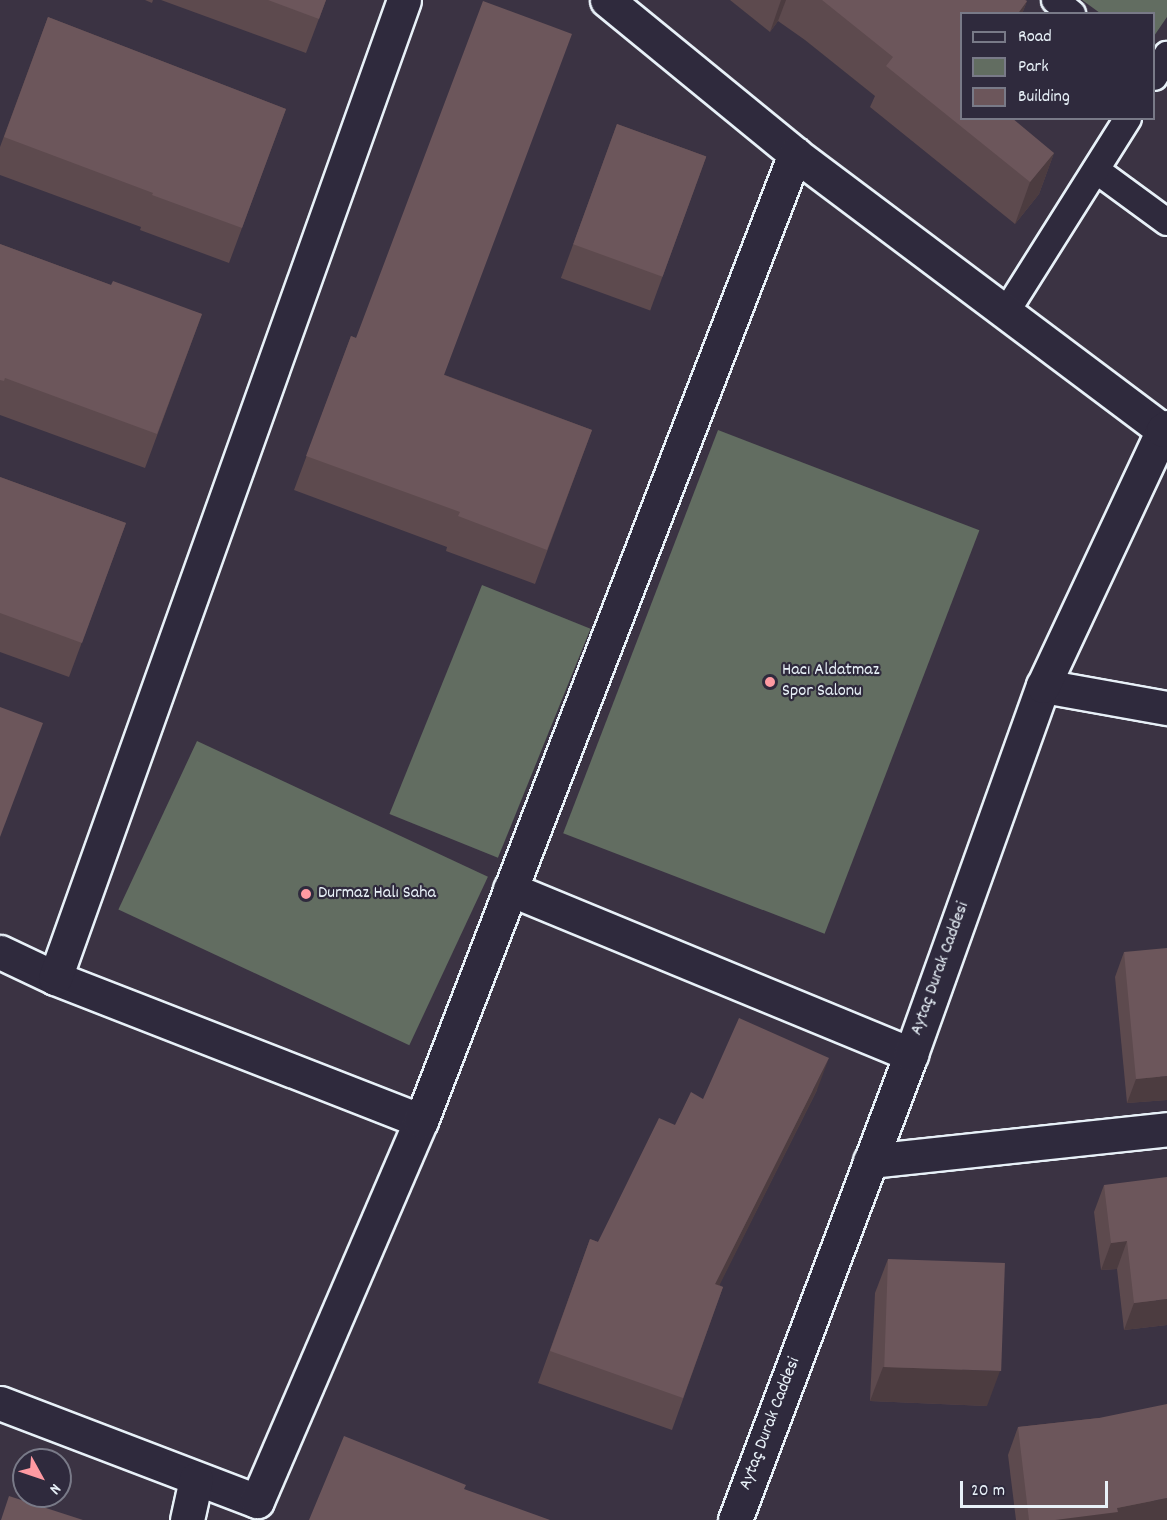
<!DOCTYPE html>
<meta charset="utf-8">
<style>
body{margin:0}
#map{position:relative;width:1167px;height:1520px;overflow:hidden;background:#3b3343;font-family:Dekko,sans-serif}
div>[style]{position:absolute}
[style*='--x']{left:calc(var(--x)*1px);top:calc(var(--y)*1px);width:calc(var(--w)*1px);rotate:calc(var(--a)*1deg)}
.green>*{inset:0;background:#626d61;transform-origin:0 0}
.roads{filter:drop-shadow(2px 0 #e8f1f8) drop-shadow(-2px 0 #e8f1f8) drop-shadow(0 2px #e8f1f8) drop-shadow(0 -2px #e8f1f8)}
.lane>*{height:26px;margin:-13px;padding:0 13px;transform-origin:13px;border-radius:13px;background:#2f2a3d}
.street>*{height:33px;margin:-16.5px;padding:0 16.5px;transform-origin:16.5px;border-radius:16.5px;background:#2f2a3d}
.secondary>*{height:33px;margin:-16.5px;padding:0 16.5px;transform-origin:16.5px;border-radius:16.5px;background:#2f2a3d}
.wall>*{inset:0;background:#5d4a4e;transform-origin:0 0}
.shaded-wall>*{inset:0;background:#4c3c40}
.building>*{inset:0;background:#6c565b;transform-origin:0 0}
.dots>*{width:16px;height:16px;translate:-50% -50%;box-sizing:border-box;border:3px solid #2f2a3d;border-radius:50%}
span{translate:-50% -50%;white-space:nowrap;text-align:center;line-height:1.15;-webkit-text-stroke:4.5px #2f2a3d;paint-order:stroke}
.poi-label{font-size:18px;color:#e8f1f8}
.left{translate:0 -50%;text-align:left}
.street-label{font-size:18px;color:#e8f1f8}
.legend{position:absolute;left:960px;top:12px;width:195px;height:108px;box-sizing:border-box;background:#2f2a3d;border:2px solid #797a88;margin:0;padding:8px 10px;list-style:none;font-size:18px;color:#e8f1f8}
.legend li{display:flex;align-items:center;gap:12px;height:30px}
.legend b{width:30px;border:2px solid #797a88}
.north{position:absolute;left:12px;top:1448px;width:60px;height:60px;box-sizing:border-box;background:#2f2a3d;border:2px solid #797a88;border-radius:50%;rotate:130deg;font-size:16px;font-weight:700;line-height:24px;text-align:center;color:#e8f1f8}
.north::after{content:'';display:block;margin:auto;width:21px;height:27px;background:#ff9aa2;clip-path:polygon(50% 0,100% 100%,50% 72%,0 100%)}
.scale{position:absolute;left:960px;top:1481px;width:148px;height:27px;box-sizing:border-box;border:3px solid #e8f1f8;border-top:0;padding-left:8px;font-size:18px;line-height:21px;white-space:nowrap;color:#e8f1f8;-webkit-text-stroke:4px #2f2a3d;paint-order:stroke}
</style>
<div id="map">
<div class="green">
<div style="clip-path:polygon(1082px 0,1167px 0,1167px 17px,1154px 36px,1154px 14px,1100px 13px)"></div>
<div style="left:718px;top:430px;width:280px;height:432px;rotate:21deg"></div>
<div style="left:482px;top:585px;width:117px;height:247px;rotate:22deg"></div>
<div style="left:197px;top:741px;width:321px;height:186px;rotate:25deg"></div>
</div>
<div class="roads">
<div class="lane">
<div style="--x:1055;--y:0;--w:22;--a:39"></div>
<div style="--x:1154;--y:77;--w:26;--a:-59"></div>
<div style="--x:1096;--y:170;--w:88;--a:36.2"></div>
<div style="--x:1006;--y:312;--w:229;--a:-57.8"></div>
</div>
<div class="street">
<div style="--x:607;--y:0;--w:243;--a:39.3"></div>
<div style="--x:795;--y:154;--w:460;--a:36.9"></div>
<div style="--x:1043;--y:686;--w:126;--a:10.1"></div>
<div style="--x:510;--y:889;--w:434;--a:22.4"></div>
<div style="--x:0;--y:952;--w:61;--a:25.3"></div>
<div style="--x:55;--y:978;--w:393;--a:21.3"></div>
<div style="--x:55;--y:978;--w:1038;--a:-70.36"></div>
<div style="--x:870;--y:1161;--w:299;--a:-6.1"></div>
<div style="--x:0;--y:1403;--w:275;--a:20.9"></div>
<div style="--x:257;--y:1501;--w:414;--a:-66.7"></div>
<div style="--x:421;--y:1121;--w:1037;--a:-68.86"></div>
<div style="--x:187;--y:1520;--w:42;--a:-77.6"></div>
</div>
<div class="secondary">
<div style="--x:735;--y:1520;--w:498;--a:-69.3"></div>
<div style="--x:911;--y:1054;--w:391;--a:-70.3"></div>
<div style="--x:1043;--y:686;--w:283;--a:-64.9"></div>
<div style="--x:1163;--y:430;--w:5;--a:-37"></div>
</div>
</div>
<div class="wall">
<div style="clip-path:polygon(145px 0,153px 0,152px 3px)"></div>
<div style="clip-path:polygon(161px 0,326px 0,306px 53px)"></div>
<div style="clip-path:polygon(730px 0,1025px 0,1027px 1px,1022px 14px,962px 14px,962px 118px,1054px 153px,1039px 194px,1015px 224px,870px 107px,875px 96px,805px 40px,778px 21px,770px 32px)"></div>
<div style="clip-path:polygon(48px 17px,286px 109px,229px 263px,140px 230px,141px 227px,0 175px,0 147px)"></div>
<div style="left:617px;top:124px;width:95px;height:164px;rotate:20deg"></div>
<div style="clip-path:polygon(0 244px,111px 285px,202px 314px,145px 468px,0 415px)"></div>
<div style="clip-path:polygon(351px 336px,445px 375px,592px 430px,535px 584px,446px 551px,447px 547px,294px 490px)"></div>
<div style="clip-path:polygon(0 477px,126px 523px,69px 677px,0 652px)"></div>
<div style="clip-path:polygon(1124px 952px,1167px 1100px,1127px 1103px,1115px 977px)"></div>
<div style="clip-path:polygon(817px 1090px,719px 1285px,723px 1287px,672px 1430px,538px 1383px,590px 1239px,598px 1242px,675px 1125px,703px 1099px)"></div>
<div style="clip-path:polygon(1104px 1185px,1167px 1325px,1124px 1330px,1117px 1269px,1101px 1270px,1094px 1212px)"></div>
<div style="clip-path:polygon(888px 1259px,987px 1406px,870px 1401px,875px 1293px)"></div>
<div style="clip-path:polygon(1099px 1418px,1167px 1520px,1016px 1520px,1008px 1455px,1018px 1427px)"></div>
</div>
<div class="shaded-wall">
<div style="clip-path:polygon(781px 0,786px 0,778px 21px,770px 32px)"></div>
<div style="clip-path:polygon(1027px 1px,1022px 14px,1018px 14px,1019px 12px)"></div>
<div style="clip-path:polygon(1054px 153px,1039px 194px,1015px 224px,1030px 182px)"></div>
<div style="clip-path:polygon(829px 1058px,817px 1090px,704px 1316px,715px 1284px)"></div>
<div style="clip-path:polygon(1167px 1076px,1167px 1100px,1127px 1103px,1136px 1079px)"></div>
<div style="clip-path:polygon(1127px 1241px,1117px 1269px,1101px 1270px,1111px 1243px)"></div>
<div style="clip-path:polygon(1167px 1299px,1167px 1325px,1124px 1330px,1134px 1303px)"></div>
<div style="clip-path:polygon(883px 1367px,1000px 1371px,987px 1406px,870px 1401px)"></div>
<div style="clip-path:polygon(1167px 1498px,1167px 1520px,1055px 1520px,1117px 1508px)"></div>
</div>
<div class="building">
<div style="clip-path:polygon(268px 0,326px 0,319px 19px)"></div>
<div style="clip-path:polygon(822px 0,1025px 0,1027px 1px,1019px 12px,1021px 14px,962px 14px,962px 118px,1012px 118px,1054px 153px,1030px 182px,886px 66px,893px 57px)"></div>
<div style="clip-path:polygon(483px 1px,572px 34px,444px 375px,592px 430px,547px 550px,458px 516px,460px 512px,306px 456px,351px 336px,356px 338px)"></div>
<div style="clip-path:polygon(48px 17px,286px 109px,242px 228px,152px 195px,153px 193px,4px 137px)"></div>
<div style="left:617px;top:124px;width:95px;height:128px;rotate:20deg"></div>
<div style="clip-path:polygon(0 244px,111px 285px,113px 281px,202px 314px,157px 434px,5px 378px,4px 381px,0 380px)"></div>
<div style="clip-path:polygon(0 477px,126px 523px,82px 643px,0 613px)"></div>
<div style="clip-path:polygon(0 707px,43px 723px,0 837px)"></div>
<div style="clip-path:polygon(1167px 948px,1167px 1076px,1136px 1079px,1124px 952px)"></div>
<div style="clip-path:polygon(739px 1018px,829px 1058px,715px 1284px,723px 1287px,683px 1398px,550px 1351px,590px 1239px,598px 1242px,659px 1118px,675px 1125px,691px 1092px,703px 1099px)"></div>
<div style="clip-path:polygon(1167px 1177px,1167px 1299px,1134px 1303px,1127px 1241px,1111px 1243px,1104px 1185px)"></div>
<div style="left:888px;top:1259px;width:117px;height:108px;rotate:2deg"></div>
<div style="clip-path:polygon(1167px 1404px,1167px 1498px,1117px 1508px,1118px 1512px,1055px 1520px,1029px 1520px,1018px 1427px,1099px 1418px)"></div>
<div style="clip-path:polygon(344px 1436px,466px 1485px,464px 1489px,550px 1520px,309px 1520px)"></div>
<div style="clip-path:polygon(9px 1496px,83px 1520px,1px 1520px)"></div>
</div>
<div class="dots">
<div style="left:770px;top:682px;background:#ff9aa2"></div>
<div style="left:306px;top:894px;background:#ff9aa2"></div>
</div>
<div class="poi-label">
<span class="left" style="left:782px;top:682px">Hacı Aldatmaz<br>Spor Salonu</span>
<span class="left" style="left:318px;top:894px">Durmaz Halı Saha</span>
</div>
<div class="street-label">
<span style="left:941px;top:969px;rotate:-70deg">Aytaç Durak Caddesi</span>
<span style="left:771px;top:1424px;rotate:-69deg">Aytaç Durak Caddesi</span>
</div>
<ul class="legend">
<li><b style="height:8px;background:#2f2a3d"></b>Road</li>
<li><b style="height:16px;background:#626d61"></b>Park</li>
<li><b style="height:16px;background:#6c565b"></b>Building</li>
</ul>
<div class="north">N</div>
<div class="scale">20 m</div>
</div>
